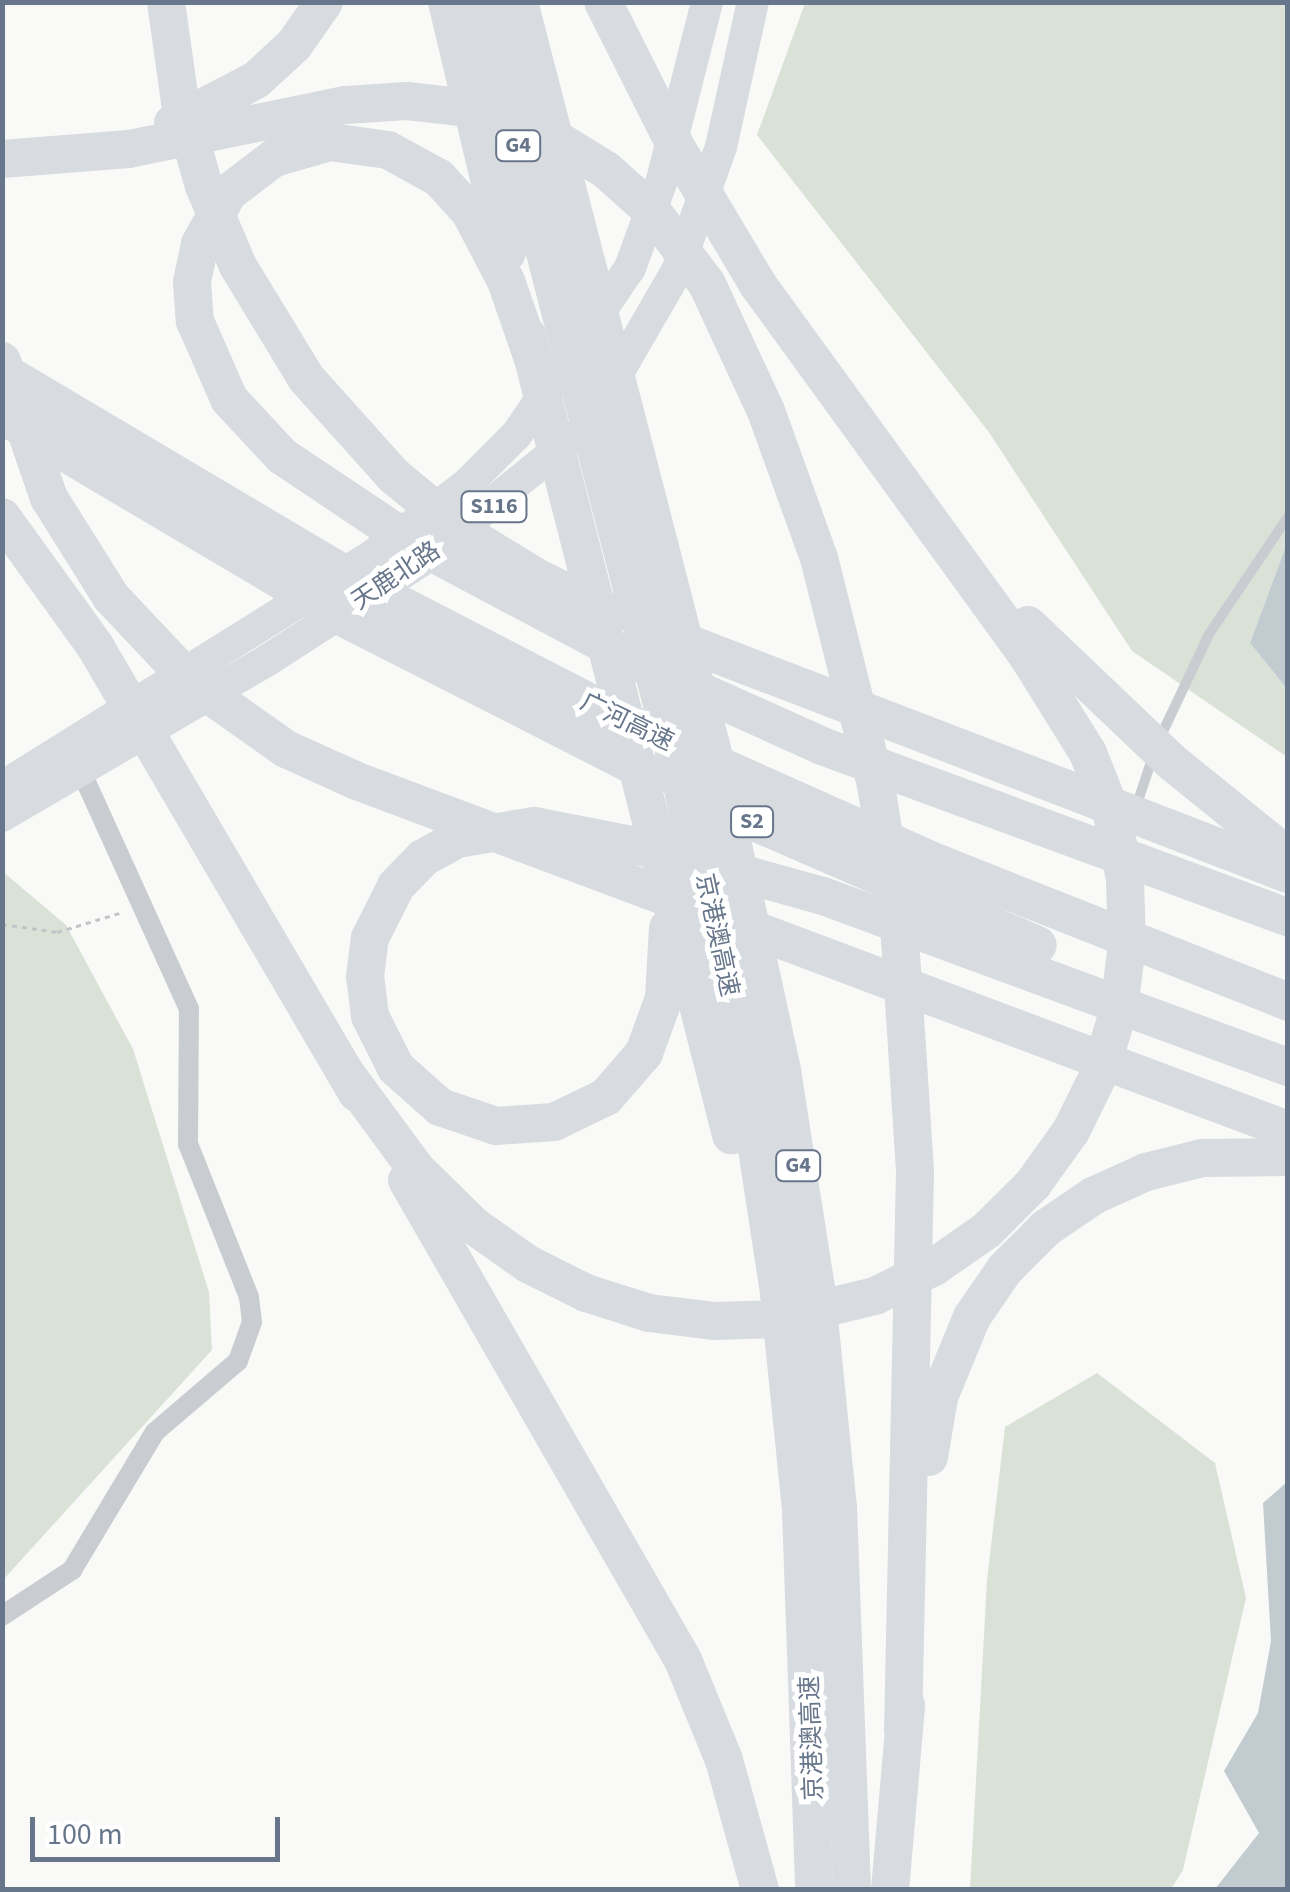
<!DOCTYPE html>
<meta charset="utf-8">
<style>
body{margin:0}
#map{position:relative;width:1290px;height:1892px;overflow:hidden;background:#f9faf7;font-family:"Source Sans 3","Noto Sans SC",sans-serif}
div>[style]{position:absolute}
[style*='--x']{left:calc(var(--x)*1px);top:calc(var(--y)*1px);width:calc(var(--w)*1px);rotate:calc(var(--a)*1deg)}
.green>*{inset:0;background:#dae2d8}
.water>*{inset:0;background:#c1cbd0}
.path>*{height:2.5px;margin-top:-1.25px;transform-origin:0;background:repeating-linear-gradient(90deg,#c3c4c7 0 5px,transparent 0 10px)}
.service>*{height:10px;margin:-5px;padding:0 5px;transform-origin:5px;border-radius:5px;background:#c9ccd0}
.minor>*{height:20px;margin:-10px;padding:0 10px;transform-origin:10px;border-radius:10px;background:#c9ccd0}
.primary>*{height:32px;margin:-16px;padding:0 16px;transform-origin:16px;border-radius:16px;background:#d8dbe0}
.motorway>*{height:38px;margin:-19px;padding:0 19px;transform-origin:19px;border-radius:19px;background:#d8dbe0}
span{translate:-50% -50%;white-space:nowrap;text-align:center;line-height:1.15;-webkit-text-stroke:10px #fff;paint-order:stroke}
.shield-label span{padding:2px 8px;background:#fff;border:2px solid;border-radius:8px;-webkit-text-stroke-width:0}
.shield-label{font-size:22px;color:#67768a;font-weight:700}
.street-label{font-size:25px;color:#67768a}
.frame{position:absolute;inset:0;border:5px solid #67768a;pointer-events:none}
.scale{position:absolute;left:30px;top:1817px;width:250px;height:45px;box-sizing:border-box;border:5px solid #67768a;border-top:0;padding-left:12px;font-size:30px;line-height:35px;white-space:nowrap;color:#67768a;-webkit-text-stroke:8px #fff;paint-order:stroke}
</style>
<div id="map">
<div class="green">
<div style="clip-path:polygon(805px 3px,1287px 3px,1287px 543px,1250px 643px,1287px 689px,1287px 757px,1132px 651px,988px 431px,757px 135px)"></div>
<div style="clip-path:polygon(2px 871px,66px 925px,133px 1049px,209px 1292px,212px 1350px,3px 1580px)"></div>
<div style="clip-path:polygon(1097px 1373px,1215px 1463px,1246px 1598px,1183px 1870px,1171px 1889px,970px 1889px,987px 1580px,1005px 1427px)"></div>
</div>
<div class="water">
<div style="clip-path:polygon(1287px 543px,1287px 689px,1250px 643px)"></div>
<div style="clip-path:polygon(1287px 1482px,1287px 1889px,1215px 1889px,1259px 1833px,1224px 1771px,1258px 1713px,1271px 1641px,1263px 1503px)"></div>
</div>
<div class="path">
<div style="--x:2;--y:924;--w:56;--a:8.3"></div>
<div style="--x:57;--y:932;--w:69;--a:-16.9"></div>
</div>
<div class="service">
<div style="--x:1159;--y:740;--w:117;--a:-64.7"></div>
<div style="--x:1209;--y:634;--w:141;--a:-56"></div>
<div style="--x:1136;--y:807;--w:54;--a:-71.6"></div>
</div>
<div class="minor">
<div style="--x:2;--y:1616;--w:84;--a:-33.3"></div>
<div style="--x:72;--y:1570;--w:161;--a:-59"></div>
<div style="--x:155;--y:1432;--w:109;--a:-40.5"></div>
<div style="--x:238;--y:1361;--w:41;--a:-70.3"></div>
<div style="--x:252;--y:1322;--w:25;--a:-97"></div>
<div style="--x:249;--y:1297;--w:165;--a:-111.7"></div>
<div style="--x:188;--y:1144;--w:135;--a:-89.6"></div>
<div style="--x:189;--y:1009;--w:264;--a:-114.4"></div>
</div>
<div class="primary">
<div style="--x:605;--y:395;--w:143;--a:-59.9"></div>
<div style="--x:677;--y:271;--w:132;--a:-70.5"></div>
<div style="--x:721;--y:147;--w:148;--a:-77.6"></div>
<div style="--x:2;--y:787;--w:433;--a:-32"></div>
<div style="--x:369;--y:558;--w:121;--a:-37"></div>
<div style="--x:466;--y:485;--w:72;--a:-45"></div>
<div style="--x:517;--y:434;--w:201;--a:-55.8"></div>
<div style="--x:630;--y:268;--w:94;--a:-70"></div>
<div style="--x:662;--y:180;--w:184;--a:-75.8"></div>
<div style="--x:2;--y:816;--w:308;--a:-30.4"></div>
<div style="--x:268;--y:660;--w:182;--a:-32.9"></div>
<div style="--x:421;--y:561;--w:195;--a:-39.2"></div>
</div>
<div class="motorway">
<div style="--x:166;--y:2;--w:101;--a:82"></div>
<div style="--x:180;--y:102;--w:87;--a:74.1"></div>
<div style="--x:204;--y:186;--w:87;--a:67"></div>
<div style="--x:238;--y:266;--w:131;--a:58.7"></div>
<div style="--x:306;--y:378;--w:132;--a:48.1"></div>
<div style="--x:394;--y:476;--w:87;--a:39.4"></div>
<div style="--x:461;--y:531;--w:88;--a:31.5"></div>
<div style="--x:536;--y:577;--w:85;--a:25.7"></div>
<div style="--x:447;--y:2;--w:258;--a:76.6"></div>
<div style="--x:480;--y:2;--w:781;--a:75.47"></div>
<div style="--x:676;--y:758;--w:327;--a:77.6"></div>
<div style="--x:746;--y:1077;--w:219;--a:81.3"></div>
<div style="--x:779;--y:1293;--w:218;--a:84.2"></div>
<div style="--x:801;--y:1510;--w:380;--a:88"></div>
<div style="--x:519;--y:2;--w:772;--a:75.51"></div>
<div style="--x:712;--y:749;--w:330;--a:77.7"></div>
<div style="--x:782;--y:1071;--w:220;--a:81.1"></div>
<div style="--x:816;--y:1288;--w:220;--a:84.3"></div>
<div style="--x:838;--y:1507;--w:383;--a:87.9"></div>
<div style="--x:173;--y:123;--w:93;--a:-27.4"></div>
<div style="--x:256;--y:80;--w:52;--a:-42.6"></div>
<div style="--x:294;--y:45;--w:52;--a:-55.1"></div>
<div style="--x:2;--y:159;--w:127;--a:-4.5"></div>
<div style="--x:129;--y:149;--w:221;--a:-11.5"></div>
<div style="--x:346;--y:105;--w:61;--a:-3.8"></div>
<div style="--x:407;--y:101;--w:61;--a:6.5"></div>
<div style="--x:468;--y:108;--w:91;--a:19.2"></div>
<div style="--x:554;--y:138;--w:61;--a:31.6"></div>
<div style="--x:606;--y:170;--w:62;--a:41.7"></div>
<div style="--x:652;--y:211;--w:91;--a:53"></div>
<div style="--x:707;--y:284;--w:140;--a:65.1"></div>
<div style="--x:766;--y:411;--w:156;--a:70.2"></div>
<div style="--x:819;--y:558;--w:234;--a:75.9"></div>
<div style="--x:876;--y:785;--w:156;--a:81.1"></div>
<div style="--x:900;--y:939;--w:233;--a:86.3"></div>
<div style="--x:915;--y:1172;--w:557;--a:91.23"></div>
<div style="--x:527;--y:335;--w:826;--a:75.69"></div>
<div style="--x:532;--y:356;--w:79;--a:-109.1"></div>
<div style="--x:506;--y:281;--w:78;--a:-117.6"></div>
<div style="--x:470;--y:212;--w:46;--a:-132.4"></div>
<div style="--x:439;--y:178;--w:58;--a:-151.2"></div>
<div style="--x:388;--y:150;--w:59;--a:-172.1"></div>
<div style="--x:330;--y:142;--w:58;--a:164.1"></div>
<div style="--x:274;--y:158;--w:58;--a:142.7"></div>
<div style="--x:228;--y:193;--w:58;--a:118.8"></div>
<div style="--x:200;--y:244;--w:39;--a:102"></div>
<div style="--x:192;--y:282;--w:39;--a:86"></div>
<div style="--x:195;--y:321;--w:85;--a:66.4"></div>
<div style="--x:229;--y:399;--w:78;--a:47.1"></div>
<div style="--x:282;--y:456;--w:146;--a:33.8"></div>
<div style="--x:403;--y:537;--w:281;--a:28"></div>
<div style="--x:651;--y:669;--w:188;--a:24.2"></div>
<div style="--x:822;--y:746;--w:496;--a:20.2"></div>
<div style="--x:2;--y:361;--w:145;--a:71.1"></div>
<div style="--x:49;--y:498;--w:117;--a:57.9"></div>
<div style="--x:111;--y:597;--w:117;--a:46.7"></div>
<div style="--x:191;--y:682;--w:116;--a:35.2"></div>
<div style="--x:286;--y:749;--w:78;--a:24.3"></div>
<div style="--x:357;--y:781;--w:994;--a:20.55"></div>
<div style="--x:2;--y:371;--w:423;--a:30.7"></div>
<div style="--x:366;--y:587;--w:309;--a:27.3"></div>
<div style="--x:15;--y:423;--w:387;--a:30.6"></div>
<div style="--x:348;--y:620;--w:343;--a:27"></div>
<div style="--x:2;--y:517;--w:159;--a:54.2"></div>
<div style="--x:95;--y:646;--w:518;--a:59.62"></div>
<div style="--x:1028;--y:625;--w:200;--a:43.6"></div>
<div style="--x:1173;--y:763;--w:148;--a:39"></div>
<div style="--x:669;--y:636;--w:663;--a:21.03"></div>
<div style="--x:700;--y:757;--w:257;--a:24.1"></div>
<div style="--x:935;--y:862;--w:380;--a:21.6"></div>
<div style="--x:713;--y:804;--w:354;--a:23.5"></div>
<div style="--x:668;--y:928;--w:70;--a:93.3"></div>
<div style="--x:664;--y:998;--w:59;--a:110"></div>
<div style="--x:644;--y:1053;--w:58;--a:130.8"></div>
<div style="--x:606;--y:1097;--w:58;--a:154.3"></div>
<div style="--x:554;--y:1122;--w:58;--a:176.1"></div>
<div style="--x:496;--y:1126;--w:59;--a:-161.3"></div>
<div style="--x:440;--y:1107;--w:59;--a:-138.4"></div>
<div style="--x:396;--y:1068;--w:58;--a:-116.6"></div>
<div style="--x:370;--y:1016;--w:39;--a:-97"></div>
<div style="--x:365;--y:977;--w:39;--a:-83"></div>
<div style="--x:370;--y:938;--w:58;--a:-63.4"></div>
<div style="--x:396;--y:886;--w:39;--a:-46"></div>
<div style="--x:423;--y:858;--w:39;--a:-29"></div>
<div style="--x:457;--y:839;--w:78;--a:-9.6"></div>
<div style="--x:534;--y:826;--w:125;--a:11"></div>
<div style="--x:657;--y:850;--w:172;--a:15.5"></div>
<div style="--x:823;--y:896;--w:495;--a:20.2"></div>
<div style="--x:344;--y:1071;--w:122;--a:53.7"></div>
<div style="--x:416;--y:1169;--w:81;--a:44.5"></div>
<div style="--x:474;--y:1226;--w:66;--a:35.1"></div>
<div style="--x:528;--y:1264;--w:65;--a:26.6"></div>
<div style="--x:586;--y:1293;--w:66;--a:17.6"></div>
<div style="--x:649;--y:1313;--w:65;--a:7"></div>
<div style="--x:714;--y:1321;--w:65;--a:-1.8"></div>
<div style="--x:779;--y:1319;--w:99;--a:-13.5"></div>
<div style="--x:875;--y:1296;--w:66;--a:-26.2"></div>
<div style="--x:934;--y:1267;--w:65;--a:-34.9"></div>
<div style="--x:987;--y:1230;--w:65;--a:-45"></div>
<div style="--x:1033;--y:1184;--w:65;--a:-54.4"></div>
<div style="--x:1071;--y:1131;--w:66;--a:-63.8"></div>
<div style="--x:1100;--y:1072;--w:66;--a:-73.2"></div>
<div style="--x:1119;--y:1009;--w:65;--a:-83"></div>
<div style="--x:1127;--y:944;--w:65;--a:-91.8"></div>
<div style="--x:1125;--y:879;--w:66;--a:-101.3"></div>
<div style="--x:1112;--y:814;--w:66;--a:-111.5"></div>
<div style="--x:1088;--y:753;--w:115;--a:-121.9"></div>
<div style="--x:1027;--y:655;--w:460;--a:-126"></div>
<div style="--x:757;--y:283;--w:158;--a:-120.8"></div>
<div style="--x:676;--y:147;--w:162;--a:-116.7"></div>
<div style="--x:407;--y:1180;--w:554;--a:60.1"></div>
<div style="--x:683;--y:1660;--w:108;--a:67.7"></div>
<div style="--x:724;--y:1760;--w:135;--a:74.5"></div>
<div style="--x:929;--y:1457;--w:61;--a:-80.5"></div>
<div style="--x:939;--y:1397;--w:87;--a:-67.6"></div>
<div style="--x:972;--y:1317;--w:58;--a:-55.5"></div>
<div style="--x:1005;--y:1269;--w:58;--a:-45"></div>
<div style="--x:1046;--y:1228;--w:57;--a:-34.2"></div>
<div style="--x:1093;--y:1196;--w:58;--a:-24.4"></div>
<div style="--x:1146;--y:1172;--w:58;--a:-14"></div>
<div style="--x:1202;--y:1158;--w:86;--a:-0.7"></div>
<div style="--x:890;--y:1890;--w:185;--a:-85"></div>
</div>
<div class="shield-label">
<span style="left:518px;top:146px">G4</span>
<span style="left:494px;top:507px">S116</span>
<span style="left:752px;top:822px">S2</span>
<span style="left:798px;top:1166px">G4</span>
</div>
<div class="street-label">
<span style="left:396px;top:576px;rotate:-34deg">天鹿北路</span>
<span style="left:627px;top:722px;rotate:26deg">广河高速</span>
<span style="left:717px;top:935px;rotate:78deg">京港澳高速</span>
<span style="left:812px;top:1738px;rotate:-92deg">京港澳高速</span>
</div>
<div class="frame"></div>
<div class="scale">100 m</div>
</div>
